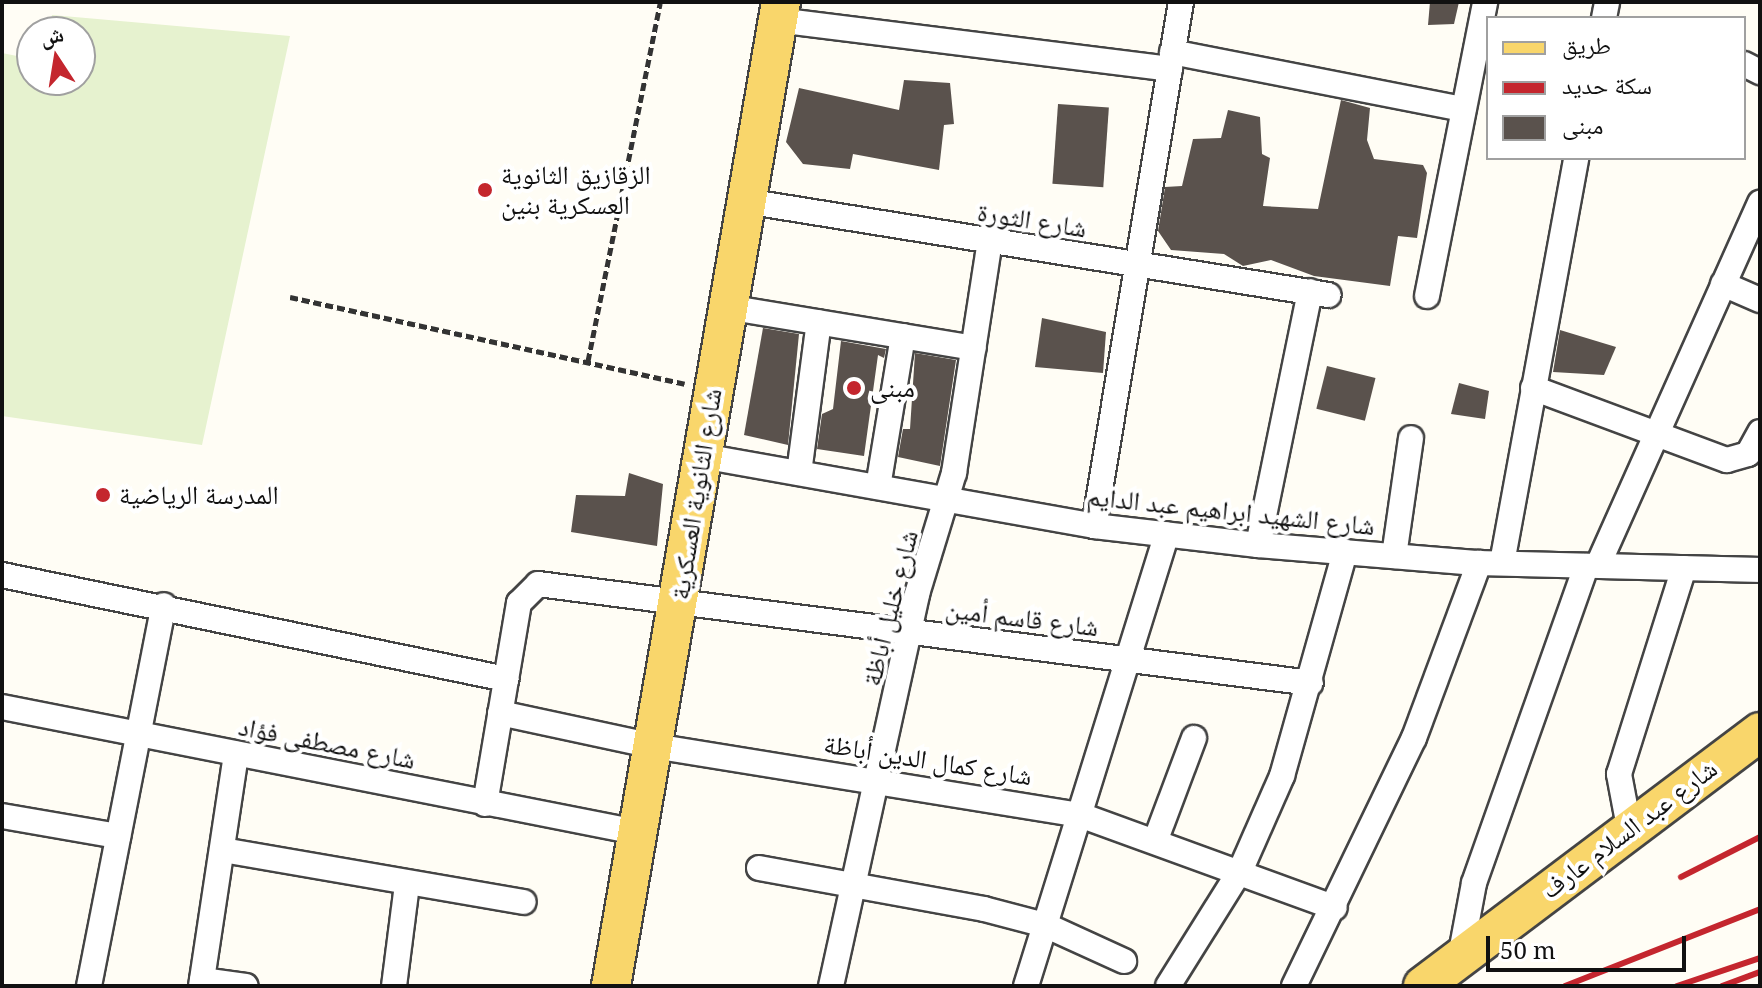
<!DOCTYPE html>
<meta charset="utf-8">
<style>
body{margin:0}
#map{position:relative;width:1762px;height:988px;overflow:hidden;background:#fffdf5;font-family:"Noto Serif","Noto Naskh Arabic",serif}
div>[style]{position:absolute}
[style*='--x']{left:calc(var(--x)*1px);top:calc(var(--y)*1px);width:calc(var(--w)*1px);rotate:calc(var(--a)*1deg)}
.pitch>*{inset:0;background:#e6f2cf}
.building>*{inset:0;background:#5a524d;transform-origin:0 0}
.path>*{height:5px;margin-top:-2.5px;transform-origin:0;background:repeating-linear-gradient(90deg,#333 0 8px,transparent 0 12px)}
.roads{filter:drop-shadow(2px 0 #444) drop-shadow(-2px 0 #444) drop-shadow(0 2px #444) drop-shadow(0 -2px #444)}
.minor>*{height:24px;margin:-12px;padding:0 12px;transform-origin:12px;border-radius:12px;background:#fff}
.primary>*{height:38px;margin:-19px;padding:0 19px;transform-origin:19px;border-radius:19px;background:#f9d66b}
.rail>*{height:6px;margin:-3px;padding:0 3px;transform-origin:3px;border-radius:3px;background:#c4262e}
.dots>*{width:22px;height:22px;translate:-50% -50%;box-sizing:border-box;border:4px solid #fff;border-radius:50%}
span{translate:-50% -50%;white-space:nowrap;text-align:center;line-height:1.15;-webkit-text-stroke:8px #fff;paint-order:stroke}
.poi-label{font-size:26px;color:#111}
.left{translate:0 -50%;text-align:left}
.street-label{font-size:26px;color:#111}
.frame{position:absolute;inset:0;border:4px solid #111;pointer-events:none}
.legend{position:absolute;left:1486px;top:16px;width:260px;height:144px;box-sizing:border-box;background:#fff;border:2px solid #a0a0a0;margin:0;padding:10px 14px;list-style:none;font-size:24px;color:#111}
.legend li{display:flex;align-items:center;gap:16px;height:40px}
.legend b{width:40px;border:2px solid #a0a0a0}
.north{position:absolute;left:16px;top:16px;width:80px;height:80px;box-sizing:border-box;background:#fff;border:2px solid #a0a0a0;border-radius:50%;rotate:348deg;font-size:22px;font-weight:700;line-height:32px;text-align:center;color:#111}
.north::after{content:'';display:block;margin:auto;width:28px;height:36px;background:#c4262e;clip-path:polygon(50% 0,100% 100%,50% 72%,0 100%)}
.scale{position:absolute;left:1486px;top:936px;width:200px;height:36px;box-sizing:border-box;border:4px solid #111;border-top:0;padding-left:10px;font-size:24px;line-height:28px;white-space:nowrap;color:#111;-webkit-text-stroke:6px #fff;paint-order:stroke}
</style>
<div id="map">
<div class="pitch">
<div style="clip-path:polygon(52px 15px,290px 36px,202px 445px,2px 416px,2px 53px,32px 59px,32px 80px,80px 80px,80px 32px,49px 32px)"></div>
</div>
<div class="building">
<div style="clip-path:polygon(1430px 2px,1459px 2px,1454px 24px,1428px 25px)"></div>
<div style="clip-path:polygon(904px 80px,950px 83px,954px 124px,944px 125px,939px 170px,853px 154px,850px 169px,803px 164px,786px 142px,799px 88px,899px 110px)"></div>
<div style="clip-path:polygon(1341px 100px,1370px 108px,1367px 140px,1374px 159px,1423px 165px,1427px 173px,1417px 238px,1398px 236px,1390px 286px,1314px 276px,1271px 260px,1243px 266px,1224px 254px,1171px 250px,1158px 231px,1165px 187px,1182px 186px,1193px 139px,1221px 138px,1228px 110px,1260px 117px,1262px 154px,1270px 158px,1263px 206px,1318px 209px)"></div>
<div style="left:1058px;top:104px;width:51px;height:80px;rotate:4deg"></div>
<div style="clip-path:polygon(1042px 318px,1106px 332px,1103px 373px,1035px 367px)"></div>
<div style="clip-path:polygon(763px 328px,799px 334px,788px 445px,744px 435px)"></div>
<div style="clip-path:polygon(1560px 330px,1616px 347px,1604px 375px,1553px 372px)"></div>
<div style="clip-path:polygon(841px 341px,886px 349px,884px 358px,878px 355px,864px 456px,817px 449px,822px 414px,833px 409px)"></div>
<div style="clip-path:polygon(915px 353px,956px 360px,940px 466px,898px 457px,903px 429px,910px 429px)"></div>
<div style="left:1327px;top:366px;width:50px;height:44px;rotate:14deg"></div>
<div style="clip-path:polygon(1459px 383px,1489px 391px,1485px 419px,1451px 414px)"></div>
<div style="clip-path:polygon(629px 473px,663px 484px,657px 546px,571px 532px,576px 495px,625px 496px)"></div>
</div>
<div class="path">
<div style="--x:290;--y:297;--w:404;--a:12.4"></div>
<div style="--x:588;--y:361;--w:365;--a:-78.6"></div>
</div>
<div class="roads">
<div class="minor">
<div style="--x:1604;--y:18;--w:16;--a:-79"></div>
<div style="--x:777;--y:20;--w:396;--a:7.1"></div>
<div style="--x:1172;--y:52;--w:297;--a:11.1"></div>
<div style="--x:1744;--y:64;--w:18;--a:27"></div>
<div style="--x:745;--y:201;--w:591;--a:9.16"></div>
<div style="--x:1723;--y:284;--w:40;--a:23.4"></div>
<div style="--x:1427;--y:296;--w:300;--a:-78.8"></div>
<div style="--x:727;--y:307;--w:250;--a:9.4"></div>
<div style="--x:1533;--y:388;--w:207;--a:20.4"></div>
<div style="--x:1727;--y:460;--w:22;--a:-16"></div>
<div style="--x:1748;--y:454;--w:25;--a:-61"></div>
<div style="--x:702;--y:456;--w:398;--a:10.1"></div>
<div style="--x:1094;--y:526;--w:165;--a:6.6"></div>
<div style="--x:1258;--y:545;--w:222;--a:4.7"></div>
<div style="--x:1479;--y:563;--w:281;--a:1.4"></div>
<div style="--x:799;--y:473;--w:152;--a:-82.5"></div>
<div style="--x:878;--y:487;--w:153;--a:-80.6"></div>
<div style="--x:1094;--y:526;--w:531;--a:-80.57"></div>
<div style="--x:1258;--y:545;--w:259;--a:-78.4"></div>
<div style="--x:1394;--y:556;--w:119;--a:-81.8"></div>
<div style="--x:1502;--y:563;--w:412;--a:-79.6"></div>
<div style="--x:1598;--y:565;--w:397;--a:-65.9"></div>
<div style="--x:2;--y:575;--w:515;--a:11.66"></div>
<div style="--x:2;--y:707;--w:651;--a:11.15"></div>
<div style="--x:500;--y:713;--w:157;--a:12.1"></div>
<div style="--x:654;--y:746;--w:432;--a:9.2"></div>
<div style="--x:1080;--y:815;--w:271;--a:20"></div>
<div style="--x:485;--y:804;--w:204;--a:-80.4"></div>
<div style="--x:519;--y:603;--w:27;--a:-45"></div>
<div style="--x:538;--y:584;--w:779;--a:7.3"></div>
<div style="--x:2;--y:816;--w:118;--a:9.8"></div>
<div style="--x:1629;--y:827;--w:54;--a:-100.7"></div>
<div style="--x:1619;--y:774;--w:216;--a:-72.5"></div>
<div style="--x:1156;--y:839;--w:108;--a:-69.4"></div>
<div style="--x:223;--y:850;--w:305;--a:9.8"></div>
<div style="--x:759;--y:868;--w:229;--a:10.3"></div>
<div style="--x:984;--y:909;--w:63;--a:14.7"></div>
<div style="--x:1045;--y:925;--w:87;--a:24.5"></div>
<div style="--x:1460;--y:958;--w:76;--a:-79.4"></div>
<div style="--x:1474;--y:883;--w:336;--a:-70.5"></div>
<div style="--x:202;--y:980;--w:44;--a:7.8"></div>
<div style="--x:89;--y:986;--w:388;--a:-78.9"></div>
<div style="--x:201;--y:986;--w:235;--a:-81.4"></div>
<div style="--x:394;--y:986;--w:103;--a:-82.7"></div>
<div style="--x:831;--y:986;--w:401;--a:-77.6"></div>
<div style="--x:917;--y:594;--w:127;--a:-73"></div>
<div style="--x:954;--y:473;--w:235;--a:-81.2"></div>
<div style="--x:1026;--y:986;--w:473;--a:-72.7"></div>
<div style="--x:1168;--y:986;--w:138;--a:-58"></div>
<div style="--x:1241;--y:869;--w:102;--a:-66.2"></div>
<div style="--x:1282;--y:776;--w:233;--a:-74.3"></div>
<div style="--x:1294;--y:986;--w:276;--a:-64.2"></div>
<div style="--x:1414;--y:738;--w:187;--a:-69.6"></div>
</div>
<div class="primary">
<div style="--x:611;--y:986;--w:999;--a:-80.2"></div>
<div style="--x:1423;--y:986;--w:422;--a:-37"></div>
</div>
</div>
<div class="rail">
<div style="--x:1681;--y:877;--w:89;--a:-26.9"></div>
<div style="--x:1565;--y:986;--w:210;--a:-21.5"></div>
<div style="--x:1677;--y:986;--w:88;--a:-18.6"></div>
<div style="--x:1722;--y:986;--w:40;--a:-20.2"></div>
</div>
<div class="dots">
<div style="left:485px;top:190px;background:#c4262e"></div>
<div style="left:854px;top:388px;background:#c4262e"></div>
<div style="left:103px;top:495px;background:#c4262e"></div>
</div>
<div class="poi-label">
<span class="left" style="left:501px;top:190px">الزقازيق الثانوية<br>العسكرية بنين</span>
<span class="left" style="left:870px;top:388px">مبنى</span>
<span class="left" style="left:119px;top:495px">المدرسة الرياضية</span>
</div>
<div class="street-label">
<span style="left:1032px;top:220px;rotate:9deg">شارع الثورة</span>
<span style="left:696px;top:494px;rotate:-81deg">شارع الثانوية العسكرية</span>
<span style="left:1231px;top:511px;rotate:6deg">شارع الشهيد ابراهيم عبد الدايم</span>
<span style="left:890px;top:608px;rotate:-76deg">شارع خليل أباظة</span>
<span style="left:1022px;top:618px;rotate:7deg">شارع قاسم أمين</span>
<span style="left:327px;top:743px;rotate:11deg">شارع مصطفى فؤاد</span>
<span style="left:928px;top:760px;rotate:9deg">شارع كمال الدين أباظة</span>
<span style="left:1629px;top:829px;rotate:-37deg">شارع عبد السلام عارف</span>
</div>
<div class="frame"></div>
<ul class="legend">
<li><b style="height:10px;background:#f9d66b"></b>طريق</li>
<li><b style="height:10px;background:#c4262e"></b>سكة حديد</li>
<li><b style="height:22px;background:#5a524d"></b>مبنى</li>
</ul>
<div class="north">ش</div>
<div class="scale">50 m</div>
</div>
